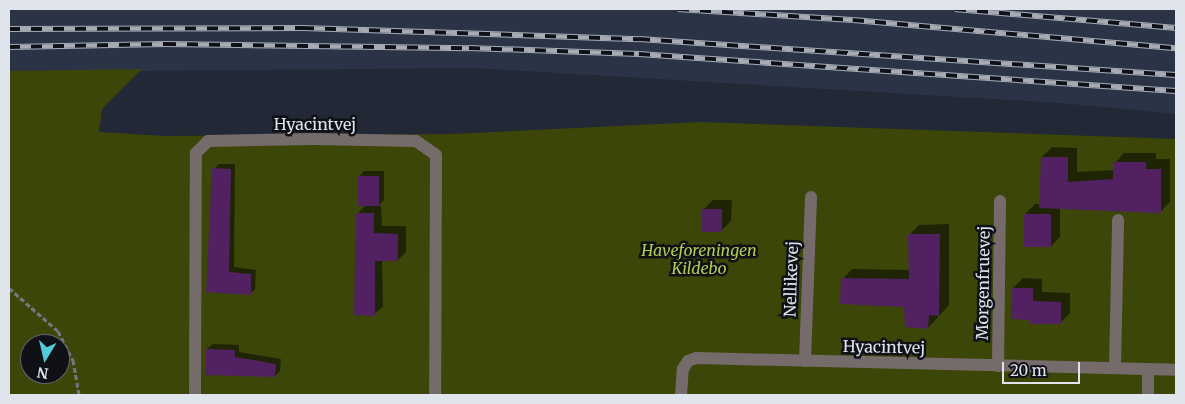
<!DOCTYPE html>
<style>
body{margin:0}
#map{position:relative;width:1185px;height:404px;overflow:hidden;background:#222836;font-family:Merriweather,serif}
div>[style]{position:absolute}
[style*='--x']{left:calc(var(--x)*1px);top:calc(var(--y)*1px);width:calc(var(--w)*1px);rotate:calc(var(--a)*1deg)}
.built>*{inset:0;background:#2b3446}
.green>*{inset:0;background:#3b4608}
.shadow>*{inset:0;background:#0007}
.building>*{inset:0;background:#522162;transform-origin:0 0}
.path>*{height:3px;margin-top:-1.5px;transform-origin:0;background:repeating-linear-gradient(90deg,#727783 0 5px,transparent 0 7.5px)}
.minor>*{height:12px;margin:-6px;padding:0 6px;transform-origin:6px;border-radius:6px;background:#756b6b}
.rail>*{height:5.5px;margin-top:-2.75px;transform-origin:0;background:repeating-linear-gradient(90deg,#0f1117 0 11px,#a6abb5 0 22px);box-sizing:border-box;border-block:1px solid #a6abb5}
span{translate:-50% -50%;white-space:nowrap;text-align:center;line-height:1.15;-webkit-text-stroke:5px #0f1117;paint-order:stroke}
.street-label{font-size:16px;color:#e0e4ed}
.park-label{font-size:16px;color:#b3cb53;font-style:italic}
.frame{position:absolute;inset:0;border:10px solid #e0e4ed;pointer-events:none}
.north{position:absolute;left:20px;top:334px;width:50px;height:50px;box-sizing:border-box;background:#0f1117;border:1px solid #63656d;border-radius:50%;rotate:189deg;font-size:14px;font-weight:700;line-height:20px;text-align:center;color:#e0e4ed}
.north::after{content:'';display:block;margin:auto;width:18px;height:22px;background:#52cbd7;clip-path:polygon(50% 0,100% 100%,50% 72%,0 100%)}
.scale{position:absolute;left:1002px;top:362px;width:78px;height:22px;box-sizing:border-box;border:2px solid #e0e4ed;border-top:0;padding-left:6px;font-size:15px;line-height:18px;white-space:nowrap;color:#e0e4ed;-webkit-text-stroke:4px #0f1117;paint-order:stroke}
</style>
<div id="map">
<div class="built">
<div style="clip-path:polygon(9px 9px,1176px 9px,1176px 114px,1060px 103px,474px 68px,9px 72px)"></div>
</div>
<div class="green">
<div style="clip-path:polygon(evenodd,142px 69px,102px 109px,99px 132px,166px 136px,451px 134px,700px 122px,1176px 139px,1176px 395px,9px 395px,9px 71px,142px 69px,30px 344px,60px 344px,60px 374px,30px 374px,30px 344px)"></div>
</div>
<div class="shadow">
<div style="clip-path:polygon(1052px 147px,1077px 148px,1077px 172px,1115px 170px,1115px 163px,1124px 153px,1156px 153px,1156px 159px,1170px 159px,1170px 202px,1160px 212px,1060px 208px,1060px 237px,1050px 247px,1025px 214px,1035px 204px,1041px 204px,1042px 157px)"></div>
<div style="clip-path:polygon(219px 164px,235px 164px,234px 267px,256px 270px,255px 289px,250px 294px,207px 291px,214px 169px)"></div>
<div style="clip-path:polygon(364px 171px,384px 171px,384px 200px,378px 206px,381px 206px,382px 226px,406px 226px,406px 252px,398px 260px,382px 260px,383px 306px,375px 314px,357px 214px,366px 205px,359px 177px)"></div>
<div style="clip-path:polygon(713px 200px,732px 200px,731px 221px,721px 231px,703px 210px)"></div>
<div style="clip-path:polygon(949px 224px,949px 305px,928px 328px,906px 306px,843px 279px,852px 269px,910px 270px,909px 235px,919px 225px)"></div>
<div style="clip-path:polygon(1023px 278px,1042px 279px,1042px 292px,1070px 293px,1070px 313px,1060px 323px,1032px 318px,1013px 288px)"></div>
<div style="clip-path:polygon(213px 344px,239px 345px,239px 352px,281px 359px,280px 371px,275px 376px,207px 349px)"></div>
</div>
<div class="building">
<div style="clip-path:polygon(1041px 157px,1068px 157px,1068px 182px,1113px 179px,1113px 162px,1146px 162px,1146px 169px,1161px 169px,1161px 213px,1039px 208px)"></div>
<div style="clip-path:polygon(212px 168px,231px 169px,229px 272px,251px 274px,251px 295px,206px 292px)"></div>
<div style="left:358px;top:176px;width:21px;height:30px"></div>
<div style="left:722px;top:209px;width:23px;height:20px;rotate:90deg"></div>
<div style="clip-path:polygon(356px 213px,374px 213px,374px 233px,398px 234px,398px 261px,375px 261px,375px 316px,354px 315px)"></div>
<div style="left:1024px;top:214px;width:27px;height:33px"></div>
<div style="clip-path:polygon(908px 234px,940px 234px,939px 316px,929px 315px,928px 329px,905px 327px,904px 307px,840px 304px,841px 278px,909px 279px)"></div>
<div style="clip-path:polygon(1012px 288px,1033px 288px,1033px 301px,1061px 302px,1061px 324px,1030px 324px,1030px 320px,1011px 319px)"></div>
<div style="clip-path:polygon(206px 349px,235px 350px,235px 357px,276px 364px,275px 377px,205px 375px)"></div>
</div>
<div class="path">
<div style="--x:9;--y:288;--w:65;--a:41.3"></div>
<div style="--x:58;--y:331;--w:33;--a:63"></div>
<div style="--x:73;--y:360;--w:36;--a:80"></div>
</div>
<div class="minor">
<div style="--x:805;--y:361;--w:164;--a:-87.9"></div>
<div style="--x:998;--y:366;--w:165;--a:-89.3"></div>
<div style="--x:1115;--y:368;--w:148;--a:-88.8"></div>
<div style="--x:195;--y:395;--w:242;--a:-89.8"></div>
<div style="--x:196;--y:153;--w:17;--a:-45"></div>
<div style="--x:208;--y:141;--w:107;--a:-1.1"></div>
<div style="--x:315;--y:139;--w:101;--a:1.1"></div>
<div style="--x:416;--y:141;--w:24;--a:35"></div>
<div style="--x:436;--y:155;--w:240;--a:90.2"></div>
<div style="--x:681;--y:395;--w:26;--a:-86"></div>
<div style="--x:683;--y:369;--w:9;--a:-58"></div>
<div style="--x:688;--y:361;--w:9;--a:-21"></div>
<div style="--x:696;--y:358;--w:480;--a:1.4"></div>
<div style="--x:1148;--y:395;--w:26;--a:-90"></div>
</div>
<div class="rail">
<div style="--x:678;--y:9;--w:175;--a:3.6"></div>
<div style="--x:853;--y:20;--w:324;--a:5"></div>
<div style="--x:955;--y:9;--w:222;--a:4.9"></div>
<div style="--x:9;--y:29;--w:294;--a:-0.2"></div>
<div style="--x:303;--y:28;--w:336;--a:1.9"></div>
<div style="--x:639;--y:39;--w:538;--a:3.84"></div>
<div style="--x:9;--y:47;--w:156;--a:-1.1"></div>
<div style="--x:165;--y:44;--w:304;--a:0.8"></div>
<div style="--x:469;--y:48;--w:170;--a:2"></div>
<div style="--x:639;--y:54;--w:538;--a:3.94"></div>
</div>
<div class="street-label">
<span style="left:315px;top:124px">Hyacintvej</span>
<span style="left:791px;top:279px;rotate:-88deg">Nellikevej</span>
<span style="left:983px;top:283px;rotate:-89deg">Morgenfruevej</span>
<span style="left:884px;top:347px;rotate:1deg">Hyacintvej</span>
</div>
<div class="park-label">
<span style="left:699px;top:259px">Haveforeningen<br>Kildebo</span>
</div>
<div class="frame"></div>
<div class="north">N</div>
<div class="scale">20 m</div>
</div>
